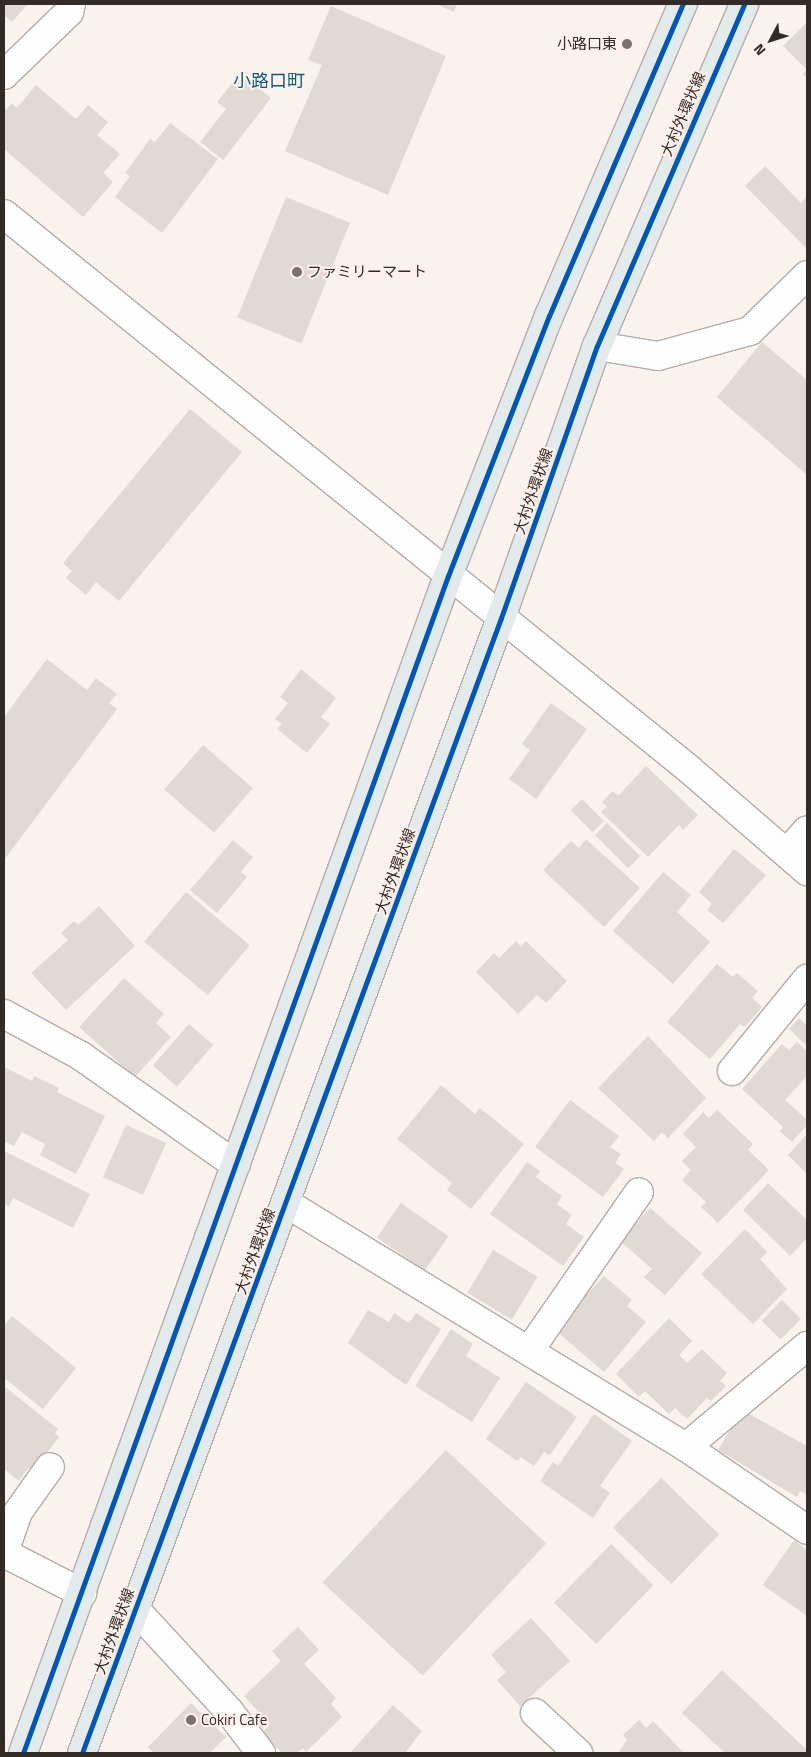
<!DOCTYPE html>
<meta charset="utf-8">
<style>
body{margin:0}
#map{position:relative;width:811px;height:1757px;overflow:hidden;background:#f9f2ef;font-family:"Titillium Web","Noto Sans JP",sans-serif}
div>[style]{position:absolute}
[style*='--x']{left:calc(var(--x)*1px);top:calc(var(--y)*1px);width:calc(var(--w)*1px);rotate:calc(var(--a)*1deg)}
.building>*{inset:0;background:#e0d9d6;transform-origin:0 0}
.roads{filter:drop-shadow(1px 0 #b4adaa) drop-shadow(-1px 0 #b4adaa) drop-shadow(0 1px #b4adaa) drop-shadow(0 -1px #b4adaa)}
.minor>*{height:28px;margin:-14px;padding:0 14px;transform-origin:14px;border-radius:14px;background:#fefdfd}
.major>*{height:28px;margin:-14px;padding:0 14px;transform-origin:14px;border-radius:14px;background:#e2eaec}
.cycleway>*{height:5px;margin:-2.5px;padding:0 2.5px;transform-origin:2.5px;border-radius:2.5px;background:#0057b8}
.dots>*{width:14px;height:14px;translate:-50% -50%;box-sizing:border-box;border:2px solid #fdf0eb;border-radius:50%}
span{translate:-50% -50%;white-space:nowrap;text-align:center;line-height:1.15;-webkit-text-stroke:4px #fdf0eb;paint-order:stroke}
.poi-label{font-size:15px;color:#332b28}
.right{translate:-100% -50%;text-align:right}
.left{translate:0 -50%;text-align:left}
.street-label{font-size:15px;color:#332b28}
.quarter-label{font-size:18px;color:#0c5d75}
.frame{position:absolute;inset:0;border:5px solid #332b28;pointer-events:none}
.north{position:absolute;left:746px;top:15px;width:50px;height:50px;-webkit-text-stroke:4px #fdf0eb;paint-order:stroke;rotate:230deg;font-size:14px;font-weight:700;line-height:20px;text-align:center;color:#332b28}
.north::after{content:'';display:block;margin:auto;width:18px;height:22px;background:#332b28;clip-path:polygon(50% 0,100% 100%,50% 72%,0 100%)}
</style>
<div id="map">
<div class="building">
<div style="clip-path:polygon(4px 4px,28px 4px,12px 22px,4px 15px)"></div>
<div style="clip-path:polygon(436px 4px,457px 4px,454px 12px)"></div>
<div style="clip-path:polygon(331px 6px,446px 56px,388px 195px,285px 151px,322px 65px,308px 60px)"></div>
<div style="clip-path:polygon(807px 22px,807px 78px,803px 74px,807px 70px,783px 46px)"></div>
<div style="clip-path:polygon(240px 73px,271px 98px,223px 160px,200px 142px,226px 109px,217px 102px)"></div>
<div style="clip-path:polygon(36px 85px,76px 119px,88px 105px,108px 122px,97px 135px,120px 154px,103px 173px,113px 182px,83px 217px,4px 149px,4px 112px,12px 103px,17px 108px)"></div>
<div style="clip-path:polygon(170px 123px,218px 159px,162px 233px,115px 197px,130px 176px,125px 173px,150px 139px,155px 142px)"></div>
<div style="clip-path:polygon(765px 166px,801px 203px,807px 196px,806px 248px,745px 186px)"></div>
<div style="left:286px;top:197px;width:69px;height:130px;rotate:22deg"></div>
<div style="clip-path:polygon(762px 342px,807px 380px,807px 475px,717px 397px)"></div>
<div style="clip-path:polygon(190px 409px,242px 452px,119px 601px,96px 582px,86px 595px,66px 578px,72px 571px,63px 563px)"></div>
<div style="clip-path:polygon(47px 659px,87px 690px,96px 678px,117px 694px,109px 703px,117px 709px,4px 860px,4px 717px)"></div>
<div style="clip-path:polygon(301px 669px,336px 698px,321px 717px,330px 724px,307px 753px,277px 729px,282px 724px,275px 719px,288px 703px,280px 697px)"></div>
<div style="clip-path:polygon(551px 703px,587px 729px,536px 799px,509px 779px,530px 750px,522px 744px)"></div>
<div style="left:203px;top:745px;width:66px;height:59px;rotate:41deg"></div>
<div style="clip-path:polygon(646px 766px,698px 815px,683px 830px,679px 825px,648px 857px,601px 812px,607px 807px,602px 802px,613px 791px,618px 796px)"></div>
<div style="left:582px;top:799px;width:31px;height:16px;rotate:45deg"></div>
<div style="left:607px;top:823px;width:47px;height:17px;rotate:45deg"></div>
<div style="clip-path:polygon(586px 839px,640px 888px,604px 927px,543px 870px,571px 841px,579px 848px)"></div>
<div style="clip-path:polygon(233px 840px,253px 857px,241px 872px,247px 877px,217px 913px,190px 890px)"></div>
<div style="clip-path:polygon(734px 849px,766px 875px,723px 923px,707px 910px,712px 904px,699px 892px)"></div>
<div style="clip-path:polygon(663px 872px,691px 895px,677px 912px,710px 942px,673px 984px,613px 931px)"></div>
<div style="left:186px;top:892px;width:83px;height:65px;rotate:40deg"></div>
<div style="clip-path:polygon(99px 906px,135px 946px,66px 1010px,31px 973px,68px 940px,61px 933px,74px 921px,78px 925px)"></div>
<div style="clip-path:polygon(516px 941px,521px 947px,526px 941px,567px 981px,546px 1003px,537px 995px,518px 1014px,476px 972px,494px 953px,499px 958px)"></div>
<div style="clip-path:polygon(717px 964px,733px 977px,737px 973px,758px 991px,752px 998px,762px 1007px,745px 1027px,740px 1024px,710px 1059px,667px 1022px)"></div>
<div style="clip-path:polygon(124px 978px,164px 1014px,156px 1023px,171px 1037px,135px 1077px,79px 1027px)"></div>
<div style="clip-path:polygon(799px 1018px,807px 1026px,807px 1046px,789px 1029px)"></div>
<div style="left:189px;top:1024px;width:32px;height:55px;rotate:41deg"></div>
<div style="clip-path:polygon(648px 1036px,706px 1098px,668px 1138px,662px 1132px,654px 1141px,598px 1088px)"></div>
<div style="clip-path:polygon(797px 1042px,807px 1051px,807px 1076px,785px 1100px,807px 1120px,807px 1125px,792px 1142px,780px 1131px,783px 1127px,742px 1089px,782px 1044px,789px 1050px)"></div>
<div style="clip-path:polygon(4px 1067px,32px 1081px,34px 1076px,59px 1088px,57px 1092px,105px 1116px,76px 1174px,40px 1155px,45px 1144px,22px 1132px,14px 1146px,4px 1141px)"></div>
<div style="clip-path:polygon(441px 1085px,475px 1114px,480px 1108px,524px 1144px,471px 1209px,447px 1190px,452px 1183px,397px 1139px)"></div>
<div style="clip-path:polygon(570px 1100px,619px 1136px,610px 1147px,621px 1154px,615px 1163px,624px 1169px,603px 1197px,535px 1147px)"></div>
<div style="clip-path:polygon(717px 1110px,753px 1144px,748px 1150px,769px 1170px,718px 1223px,701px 1207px,706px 1202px,682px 1180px,691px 1170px,682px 1161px,696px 1147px,683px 1134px,703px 1112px,709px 1118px)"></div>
<div style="left:126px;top:1125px;width:44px;height:57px;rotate:24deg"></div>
<div style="clip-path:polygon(807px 1134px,807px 1174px,788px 1155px)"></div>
<div style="clip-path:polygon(4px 1151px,90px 1194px,73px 1228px,13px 1198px,9px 1206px,4px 1204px)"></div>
<div style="clip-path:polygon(527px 1162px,540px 1171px,536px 1177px,562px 1196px,557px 1204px,572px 1215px,566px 1224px,584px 1237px,563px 1266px,490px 1214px)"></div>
<div style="clip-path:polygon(768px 1183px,807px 1220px,807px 1238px,790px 1256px,743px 1210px)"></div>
<div style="left:401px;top:1203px;width:58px;height:42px;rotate:35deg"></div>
<div style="clip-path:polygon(650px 1208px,702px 1253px,665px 1295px,644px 1277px,652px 1269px,620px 1241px)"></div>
<div style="clip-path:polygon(745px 1229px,767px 1252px,760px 1259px,787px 1289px,753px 1324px,701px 1274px)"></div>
<div style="left:493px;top:1250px;width:52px;height:50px;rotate:31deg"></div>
<div style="clip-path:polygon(604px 1276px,632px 1300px,627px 1306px,646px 1322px,604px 1372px,554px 1329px)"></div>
<div style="left:782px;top:1300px;width:27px;height:29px;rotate:45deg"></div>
<div style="clip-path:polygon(368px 1310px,389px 1322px,394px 1313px,409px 1323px,416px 1313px,441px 1329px,406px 1385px,348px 1343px)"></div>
<div style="clip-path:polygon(12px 1316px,76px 1368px,43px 1409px,4px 1378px,4px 1326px)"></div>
<div style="clip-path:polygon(669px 1318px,692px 1341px,679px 1355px,687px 1363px,702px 1349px,727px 1373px,720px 1381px,726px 1386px,711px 1401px,707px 1398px,687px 1419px,675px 1408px,669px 1414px,645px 1391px,639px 1397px,616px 1374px)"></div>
<div style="clip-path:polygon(451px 1329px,473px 1344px,466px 1356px,500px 1378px,472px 1422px,415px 1386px)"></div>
<div style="clip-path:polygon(526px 1382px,577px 1417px,550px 1455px,544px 1452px,534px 1466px,521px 1457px,517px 1461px,486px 1439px)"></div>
<div style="clip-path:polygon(4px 1386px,58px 1429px,55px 1433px,59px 1437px,33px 1471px,28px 1468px,19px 1481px,4px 1469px)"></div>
<div style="clip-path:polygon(742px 1410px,807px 1446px,806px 1494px,800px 1491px,797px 1497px,718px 1450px)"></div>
<div style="clip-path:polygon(594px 1414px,632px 1441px,600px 1486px,610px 1493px,593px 1518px,540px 1481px,553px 1462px,558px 1466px)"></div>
<div style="left:446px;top:1450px;width:137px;height:181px;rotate:43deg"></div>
<div style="left:661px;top:1478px;width:81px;height:69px;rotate:44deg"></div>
<div style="clip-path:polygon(794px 1540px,807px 1550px,807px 1616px,763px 1585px)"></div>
<div style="left:611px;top:1544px;width:59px;height:82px;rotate:44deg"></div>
<div style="clip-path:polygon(531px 1618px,570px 1661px,520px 1706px,497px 1680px,506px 1672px,491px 1655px)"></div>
<div style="clip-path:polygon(298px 1627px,319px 1650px,304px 1664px,336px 1698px,331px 1704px,342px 1717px,306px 1752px,303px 1748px,297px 1753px,282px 1753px,262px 1733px,270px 1724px,244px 1696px,281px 1661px,272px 1651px)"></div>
<div style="clip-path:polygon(722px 1670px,807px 1750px,807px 1753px,725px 1753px,682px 1713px)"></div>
<div style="clip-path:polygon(191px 1703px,226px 1737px,210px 1753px,154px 1753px,148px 1747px)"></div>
<div style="clip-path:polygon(393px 1705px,422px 1731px,405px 1753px,350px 1753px)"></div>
<div style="clip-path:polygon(639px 1720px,646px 1728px,653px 1721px,684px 1753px,618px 1753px,627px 1740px,623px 1735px)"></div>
</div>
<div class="roads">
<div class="minor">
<div style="--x:4;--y:75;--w:91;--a:-44.1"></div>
<div style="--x:69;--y:12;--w:8;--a:-76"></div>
<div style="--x:4;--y:214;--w:883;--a:39.02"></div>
<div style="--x:690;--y:770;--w:155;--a:40.8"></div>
<div style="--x:597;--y:346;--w:62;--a:9.3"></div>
<div style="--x:658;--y:356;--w:95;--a:-15.2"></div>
<div style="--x:750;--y:331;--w:80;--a:-44.5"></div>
<div style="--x:787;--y:853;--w:30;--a:-49"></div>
<div style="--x:4;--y:1014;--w:88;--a:28.6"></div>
<div style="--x:81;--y:1056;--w:189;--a:35.1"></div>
<div style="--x:732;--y:1071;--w:119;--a:-50.8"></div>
<div style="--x:286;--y:1203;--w:469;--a:31.4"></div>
<div style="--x:686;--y:1447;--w:147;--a:34.4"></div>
<div style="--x:529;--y:1351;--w:193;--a:-55.3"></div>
<div style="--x:686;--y:1447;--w:158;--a:-39.9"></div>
<div style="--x:4;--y:1552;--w:42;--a:-70.7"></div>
<div style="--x:18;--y:1512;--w:55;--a:-54.6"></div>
<div style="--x:4;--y:1553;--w:88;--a:27.1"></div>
<div style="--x:135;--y:1609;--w:139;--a:47.3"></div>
<div style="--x:229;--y:1711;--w:53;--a:52.7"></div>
<div style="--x:535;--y:1713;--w:59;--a:42.9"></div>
</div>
<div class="major">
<div style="--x:23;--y:1753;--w:1251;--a:-70.15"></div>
<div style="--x:448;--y:576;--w:279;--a:-68.8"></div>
<div style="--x:549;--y:316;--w:340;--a:-66.8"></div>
<div style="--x:82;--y:1753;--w:1210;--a:-69.74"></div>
<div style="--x:501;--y:618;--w:288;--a:-70.6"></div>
<div style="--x:597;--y:346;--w:372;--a:-66.7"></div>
</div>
</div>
<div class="cycleway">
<div style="--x:23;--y:1753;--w:1251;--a:-70.15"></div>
<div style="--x:448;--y:576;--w:279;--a:-68.8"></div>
<div style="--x:549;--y:316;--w:340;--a:-66.8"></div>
<div style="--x:82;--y:1753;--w:1210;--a:-69.74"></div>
<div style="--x:501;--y:618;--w:288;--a:-70.6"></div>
<div style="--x:597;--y:346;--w:372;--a:-66.7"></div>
</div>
<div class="dots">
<div style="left:627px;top:44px;background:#78716e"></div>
<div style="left:297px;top:272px;background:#78716e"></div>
<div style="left:191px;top:1720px;background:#78716e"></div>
</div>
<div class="poi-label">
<span class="right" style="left:617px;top:44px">小路口東</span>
<span class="left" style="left:307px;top:272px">ファミリーマート</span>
<span class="left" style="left:201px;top:1720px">Cokiri Cafe</span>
</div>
<div class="street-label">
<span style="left:683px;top:114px;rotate:-67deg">大村外環状線</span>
<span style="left:533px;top:491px;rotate:-71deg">大村外環状線</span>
<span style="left:395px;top:871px;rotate:-70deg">大村外環状線</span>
<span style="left:255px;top:1251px;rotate:-70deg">大村外環状線</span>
<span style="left:114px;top:1631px;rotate:-70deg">大村外環状線</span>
</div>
<div class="quarter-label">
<span style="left:269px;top:81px">小路口町</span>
</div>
<div class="frame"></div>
<div class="north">N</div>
</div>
